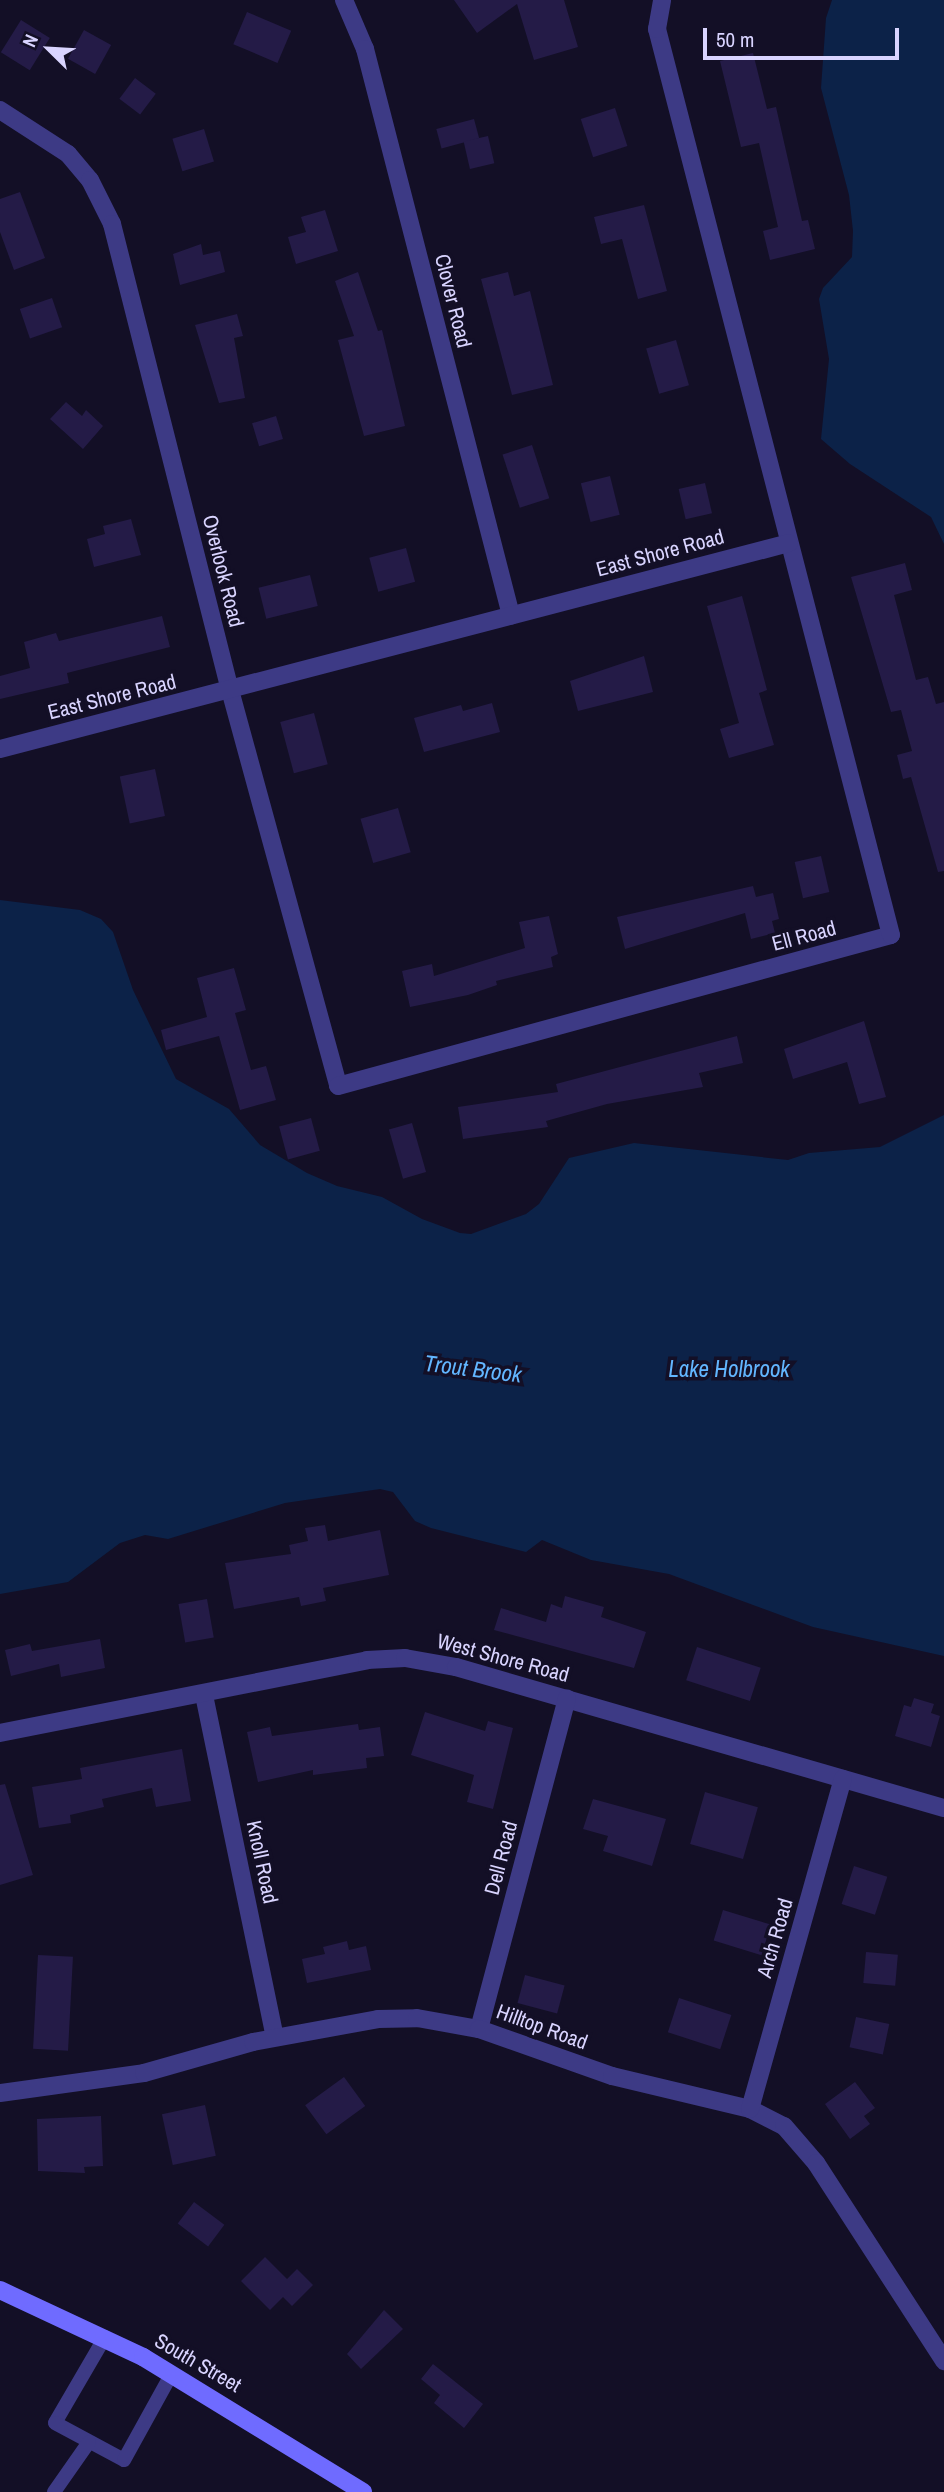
<!DOCTYPE html>
<style>
body{margin:0}
#map{position:relative;width:944px;height:2492px;overflow:hidden;background:#130f26;font-family:"Archivo Narrow",sans-serif}
div>[style]{position:absolute}
[style*='--x']{left:calc(var(--x)*1px);top:calc(var(--y)*1px);width:calc(var(--w)*1px);rotate:calc(var(--a)*1deg)}
.water>*{inset:0;background:#0c2248}
.building>*{inset:0;background:#241b47;transform-origin:0 0}
.service>*{height:14px;margin:-7px;padding:0 7px;transform-origin:7px;border-radius:7px;background:#3d3a85}
.minor>*{height:18px;margin:-9px;padding:0 9px;transform-origin:9px;border-radius:9px;background:#3d3a85}
.secondary>*{height:18px;margin:-9px;padding:0 9px;transform-origin:9px;border-radius:9px;background:#6f6bff}
span{translate:-50% -50%;white-space:nowrap;text-align:center;line-height:1.15;-webkit-text-stroke:7px #130f26;paint-order:stroke}
.street-label{font-size:21px;color:#d9d4ff}
.water-label{font-size:23px;color:#62b6ff;font-style:italic}
.north{position:absolute;left:14px;top:14px;width:70px;height:70px;-webkit-text-stroke:5px #130f26;paint-order:stroke;rotate:294deg;font-size:19px;font-weight:700;line-height:28px;text-align:center;color:#d9d4ff}
.north::after{content:'';display:block;margin:auto;width:24px;height:32px;background:#d9d4ff;clip-path:polygon(50% 0,100% 100%,50% 72%,0 100%)}
.scale{position:absolute;left:703px;top:28px;width:196px;height:32px;box-sizing:border-box;border:4px solid #d9d4ff;border-top:0;padding-left:9px;font-size:21px;line-height:24px;white-space:nowrap;color:#d9d4ff;-webkit-text-stroke:5px #130f26;paint-order:stroke}
</style>
<div id="map">
<div class="water">
<div style="clip-path:polygon(832px 0,944px 0,944px 544px,931px 517px,850px 464px,821px 439px,829px 359px,819px 299px,823px 288px,852px 257px,853px 231px,849px 195px,821px 88px,826px 18px)"></div>
<div style="clip-path:polygon(0 900px,80px 910px,101px 919px,113px 932px,133px 990px,176px 1079px,229px 1109px,260px 1145px,307px 1173px,337px 1186px,382px 1197px,422px 1219px,460px 1233px,471px 1234px,526px 1214px,539px 1204px,569px 1158px,634px 1143px,788px 1160px,809px 1153px,880px 1147px,944px 1115px,944px 1656px,813px 1627px,669px 1574px,591px 1560px,542px 1540px,526px 1552px,431px 1528px,415px 1521px,393px 1492px,380px 1489px,285px 1503px,168px 1539px,145px 1535px,120px 1543px,68px 1582px,0 1594px)"></div>
</div>
<div class="building">
<div style="clip-path:polygon(454px 0,564px 0,578px 47px,534px 60px,517px 4px,477px 33px)"></div>
<div style="left:247px;top:12px;width:48px;height:35px;rotate:23deg"></div>
<div style="left:21px;top:20px;width:34px;height:38px;rotate:32deg"></div>
<div style="left:84px;top:30px;width:31px;height:33px;rotate:29deg"></div>
<div style="clip-path:polygon(753px 53px,767px 109px,776px 107px,802px 221px,808px 220px,815px 249px,770px 260px,763px 231px,778px 227px,759px 143px,741px 147px,720px 61px)"></div>
<div style="left:135px;top:78px;width:26px;height:26px;rotate:37deg"></div>
<div style="left:615px;top:108px;width:40px;height:36px;rotate:72deg"></div>
<div style="left:474px;top:119px;width:20px;height:39px;rotate:75deg"></div>
<div style="left:204px;top:129px;width:34px;height:33px;rotate:73deg"></div>
<div style="left:488px;top:136px;width:28px;height:25px;rotate:77deg"></div>
<div style="clip-path:polygon(20px 192px,45px 258px,14px 270px,0 232px,0 199px)"></div>
<div style="clip-path:polygon(644px 205px,667px 291px,638px 299px,622px 239px,601px 244px,594px 217px)"></div>
<div style="clip-path:polygon(325px 210px,338px 251px,296px 264px,288px 237px,306px 232px,301px 217px)"></div>
<div style="clip-path:polygon(201px 244px,203px 255px,220px 251px,225px 272px,180px 285px,173px 254px)"></div>
<div style="clip-path:polygon(358px 272px,378px 331px,382px 330px,405px 426px,364px 436px,338px 340px,354px 336px,335px 281px)"></div>
<div style="clip-path:polygon(508px 272px,514px 296px,530px 291px,553px 385px,512px 395px,481px 279px)"></div>
<div style="left:52px;top:298px;width:31px;height:34px;rotate:71deg"></div>
<div style="clip-path:polygon(237px 314px,243px 336px,234px 338px,245px 398px,219px 403px,195px 325px)"></div>
<div style="left:676px;top:340px;width:47px;height:31px;rotate:74deg"></div>
<div style="clip-path:polygon(66px 402px,82px 416px,86px 410px,103px 426px,83px 449px,50px 419px)"></div>
<div style="left:276px;top:416px;width:24px;height:25px;rotate:73deg"></div>
<div style="left:532px;top:445px;width:56px;height:31px;rotate:72deg"></div>
<div style="left:610px;top:476px;width:40px;height:30px;rotate:76deg"></div>
<div style="left:705px;top:483px;width:31px;height:27px;rotate:77deg"></div>
<div style="clip-path:polygon(131px 519px,141px 555px,94px 567px,87px 539px,105px 534px,103px 526px)"></div>
<div style="left:406px;top:548px;width:35px;height:38px;rotate:75deg"></div>
<div style="clip-path:polygon(905px 563px,912px 590px,894px 595px,916px 680px,928px 677px,936px 704px,944px 702px,944px 871px,938px 872px,911px 777px,903px 779px,897px 755px,912px 751px,901px 710px,891px 712px,851px 577px)"></div>
<div style="left:310px;top:575px;width:32px;height:53px;rotate:76deg"></div>
<div style="clip-path:polygon(742px 596px,767px 690px,759px 693px,774px 745px,729px 758px,720px 729px,739px 723px,707px 606px)"></div>
<div style="clip-path:polygon(162px 616px,170px 647px,67px 673px,69px 683px,0 699px,0 676px,30px 668px,24px 642px,56px 633px,59px 641px)"></div>
<div style="clip-path:polygon(644px 656px,653px 692px,578px 711px,570px 681px)"></div>
<div style="clip-path:polygon(492px 703px,500px 732px,424px 752px,414px 718px,461px 705px,463px 711px)"></div>
<div style="left:314px;top:713px;width:53px;height:35px;rotate:75deg"></div>
<div style="left:155px;top:769px;width:48px;height:36px;rotate:78deg"></div>
<div style="left:398px;top:808px;width:46px;height:39px;rotate:74deg"></div>
<div style="left:821px;top:856px;width:37px;height:27px;rotate:77deg"></div>
<div style="clip-path:polygon(753px 886px,756px 897px,773px 893px,779px 919px,772px 921px,775px 933px,751px 939px,745px 913px,625px 949px,617px 917px)"></div>
<div style="clip-path:polygon(549px 916px,558px 954px,551px 957px,553px 967px,496px 981px,497px 985px,468px 995px,410px 1007px,402px 971px,432px 964px,434px 976px,525px 948px,519px 922px)"></div>
<div style="clip-path:polygon(234px 968px,246px 1010px,235px 1013px,251px 1070px,266px 1066px,276px 1100px,240px 1110px,219px 1036px,166px 1050px,161px 1030px,207px 1017px,197px 978px)"></div>
<div style="clip-path:polygon(864px 1021px,886px 1097px,859px 1104px,847px 1062px,793px 1079px,784px 1049px)"></div>
<div style="clip-path:polygon(737px 1036px,743px 1063px,699px 1073px,703px 1087px,607px 1104px,546px 1121px,548px 1127px,463px 1139px,458px 1107px,558px 1092px,556px 1084px)"></div>
<div style="left:311px;top:1118px;width:34px;height:33px;rotate:75deg"></div>
<div style="left:412px;top:1123px;width:51px;height:24px;rotate:74deg"></div>
<div style="clip-path:polygon(325px 1525px,328px 1541px,380px 1530px,389px 1575px,323px 1588px,326px 1601px,301px 1606px,299px 1597px,234px 1609px,225px 1563px,291px 1554px,289px 1545px,308px 1541px,305px 1528px)"></div>
<div style="clip-path:polygon(565px 1596px,604px 1607px,601px 1617px,646px 1632px,634px 1668px,494px 1630px,501px 1608px,546px 1622px,551px 1604px,562px 1608px)"></div>
<div style="left:207px;top:1599px;width:39px;height:29px;rotate:80deg"></div>
<div style="clip-path:polygon(100px 1639px,105px 1668px,61px 1677px,59px 1664px,11px 1676px,5px 1650px,30px 1644px,32px 1651px)"></div>
<div style="left:697px;top:1647px;width:67px;height:35px;rotate:18deg"></div>
<div style="clip-path:polygon(914px 1698px,934px 1704px,931px 1713px,940px 1716px,931px 1747px,895px 1736px,904px 1705px,911px 1707px)"></div>
<div style="clip-path:polygon(425px 1712px,485px 1731px,488px 1721px,513px 1728px,493px 1809px,467px 1802px,474px 1775px,411px 1755px)"></div>
<div style="clip-path:polygon(358px 1724px,359px 1730px,380px 1727px,384px 1756px,366px 1758px,367px 1768px,313px 1775px,313px 1770px,258px 1782px,247px 1732px,270px 1727px,272px 1736px)"></div>
<div style="clip-path:polygon(182px 1749px,191px 1801px,156px 1807px,152px 1788px,102px 1799px,104px 1807px,70px 1815px,71px 1823px,39px 1828px,32px 1787px,82px 1779px,80px 1768px)"></div>
<div style="clip-path:polygon(5px 1784px,33px 1875px,0 1885px,0 1785px)"></div>
<div style="left:705px;top:1792px;width:55px;height:54px;rotate:16deg"></div>
<div style="clip-path:polygon(593px 1799px,666px 1819px,652px 1866px,603px 1851px,608px 1836px,583px 1829px)"></div>
<div style="left:854px;top:1866px;width:35px;height:40px;rotate:18deg"></div>
<div style="left:723px;top:1910px;width:50px;height:32px;rotate:17deg"></div>
<div style="clip-path:polygon(347px 1941px,349px 1950px,366px 1946px,371px 1970px,307px 1983px,302px 1959px,325px 1954px,323px 1947px)"></div>
<div style="left:866px;top:1952px;width:32px;height:31px;rotate:5deg"></div>
<div style="left:38px;top:1955px;width:35px;height:94px;rotate:3deg"></div>
<div style="left:525px;top:1975px;width:41px;height:29px;rotate:15deg"></div>
<div style="left:679px;top:1998px;width:55px;height:36px;rotate:18deg"></div>
<div style="left:856px;top:2017px;width:34px;height:31px;rotate:12deg"></div>
<div style="left:344px;top:2077px;width:36px;height:48px;rotate:54deg"></div>
<div style="clip-path:polygon(855px 2082px,875px 2108px,864px 2116px,870px 2124px,850px 2139px,825px 2104px)"></div>
<div style="left:205px;top:2105px;width:52px;height:44px;rotate:78deg"></div>
<div style="clip-path:polygon(101px 2116px,103px 2166px,84px 2167px,85px 2173px,38px 2171px,37px 2119px)"></div>
<div style="left:194px;top:2202px;width:38px;height:27px;rotate:37deg"></div>
<div style="clip-path:polygon(265px 2257px,287px 2279px,297px 2269px,313px 2285px,292px 2306px,283px 2297px,270px 2310px,241px 2281px)"></div>
<div style="clip-path:polygon(384px 2310px,403px 2329px,361px 2369px,347px 2354px)"></div>
<div style="clip-path:polygon(433px 2364px,483px 2404px,464px 2428px,434px 2403px,440px 2395px,421px 2379px)"></div>
</div>
<div class="service">
<div style="--x:105;--y:2337;--w:99;--a:120.2"></div>
<div style="--x:55;--y:2423;--w:78;--a:28.2"></div>
<div style="--x:124;--y:2460;--w:99;--a:-61.1"></div>
<div style="--x:54;--y:2492;--w:61;--a:-55"></div>
</div>
<div class="minor">
<div style="--x:344;--y:0;--w:53;--a:66.8"></div>
<div style="--x:365;--y:49;--w:585;--a:75.54"></div>
<div style="--x:0;--y:110;--w:81;--a:32.9"></div>
<div style="--x:68;--y:154;--w:34;--a:50"></div>
<div style="--x:90;--y:180;--w:49;--a:63.4"></div>
<div style="--x:112;--y:224;--w:481;--a:75.8"></div>
<div style="--x:230;--y:690;--w:410;--a:74.7"></div>
<div style="--x:338;--y:1086;--w:573;--a:-15.27"></div>
<div style="--x:891;--y:935;--w:936;--a:-104.48"></div>
<div style="--x:657;--y:29;--w:29;--a:-80"></div>
<div style="--x:0;--y:749;--w:815;--a:-14.63"></div>
<div style="--x:204;--y:1695;--w:349;--a:78.3"></div>
<div style="--x:0;--y:1733;--w:374;--a:-11.2"></div>
<div style="--x:367;--y:1660;--w:38;--a:-3"></div>
<div style="--x:405;--y:1658;--w:52;--a:10"></div>
<div style="--x:456;--y:1667;--w:508;--a:16.12"></div>
<div style="--x:479;--y:2029;--w:342;--a:-75.1"></div>
<div style="--x:0;--y:2093;--w:145;--a:-7.9"></div>
<div style="--x:144;--y:2073;--w:113;--a:-15.9"></div>
<div style="--x:253;--y:2042;--w:127;--a:-10.4"></div>
<div style="--x:378;--y:2019;--w:39;--a:-1"></div>
<div style="--x:417;--y:2018;--w:63;--a:10.1"></div>
<div style="--x:479;--y:2029;--w:141;--a:19.5"></div>
<div style="--x:612;--y:2076;--w:142;--a:13.4"></div>
<div style="--x:750;--y:2109;--w:38;--a:27"></div>
<div style="--x:784;--y:2126;--w:49;--a:49.1"></div>
<div style="--x:816;--y:2163;--w:236;--a:57.1"></div>
<div style="--x:750;--y:2109;--w:343;--a:-74.3"></div>
</div>
<div class="secondary">
<div style="--x:0;--y:2290;--w:158;--a:25.1"></div>
<div style="--x:143;--y:2357;--w:258;--a:31.5"></div>
</div>
<div class="street-label">
<span style="left:453px;top:301px;rotate:76deg">Clover Road</span>
<span style="left:660px;top:553px;rotate:-15deg">East Shore Road</span>
<span style="left:223px;top:571px;rotate:76deg">Overlook Road</span>
<span style="left:112px;top:697px;rotate:-14deg">East Shore Road</span>
<span style="left:804px;top:936px;rotate:-15deg">Ell Road</span>
<span style="left:503px;top:1658px;rotate:15deg">West Shore Road</span>
<span style="left:501px;top:1858px;rotate:-75deg">Dell Road</span>
<span style="left:262px;top:1862px;rotate:78deg">Knoll Road</span>
<span style="left:775px;top:1938px;rotate:-74deg">Arch Road</span>
<span style="left:542px;top:2027px;rotate:20deg">Hilltop Road</span>
<span style="left:198px;top:2363px;rotate:30deg">South Street</span>
</div>
<div class="water-label">
<span style="left:473px;top:1369px;rotate:7deg">Trout Brook</span>
<span style="left:729px;top:1369px">Lake Holbrook</span>
</div>
<div class="north">N</div>
<div class="scale">50 m</div>
</div>
